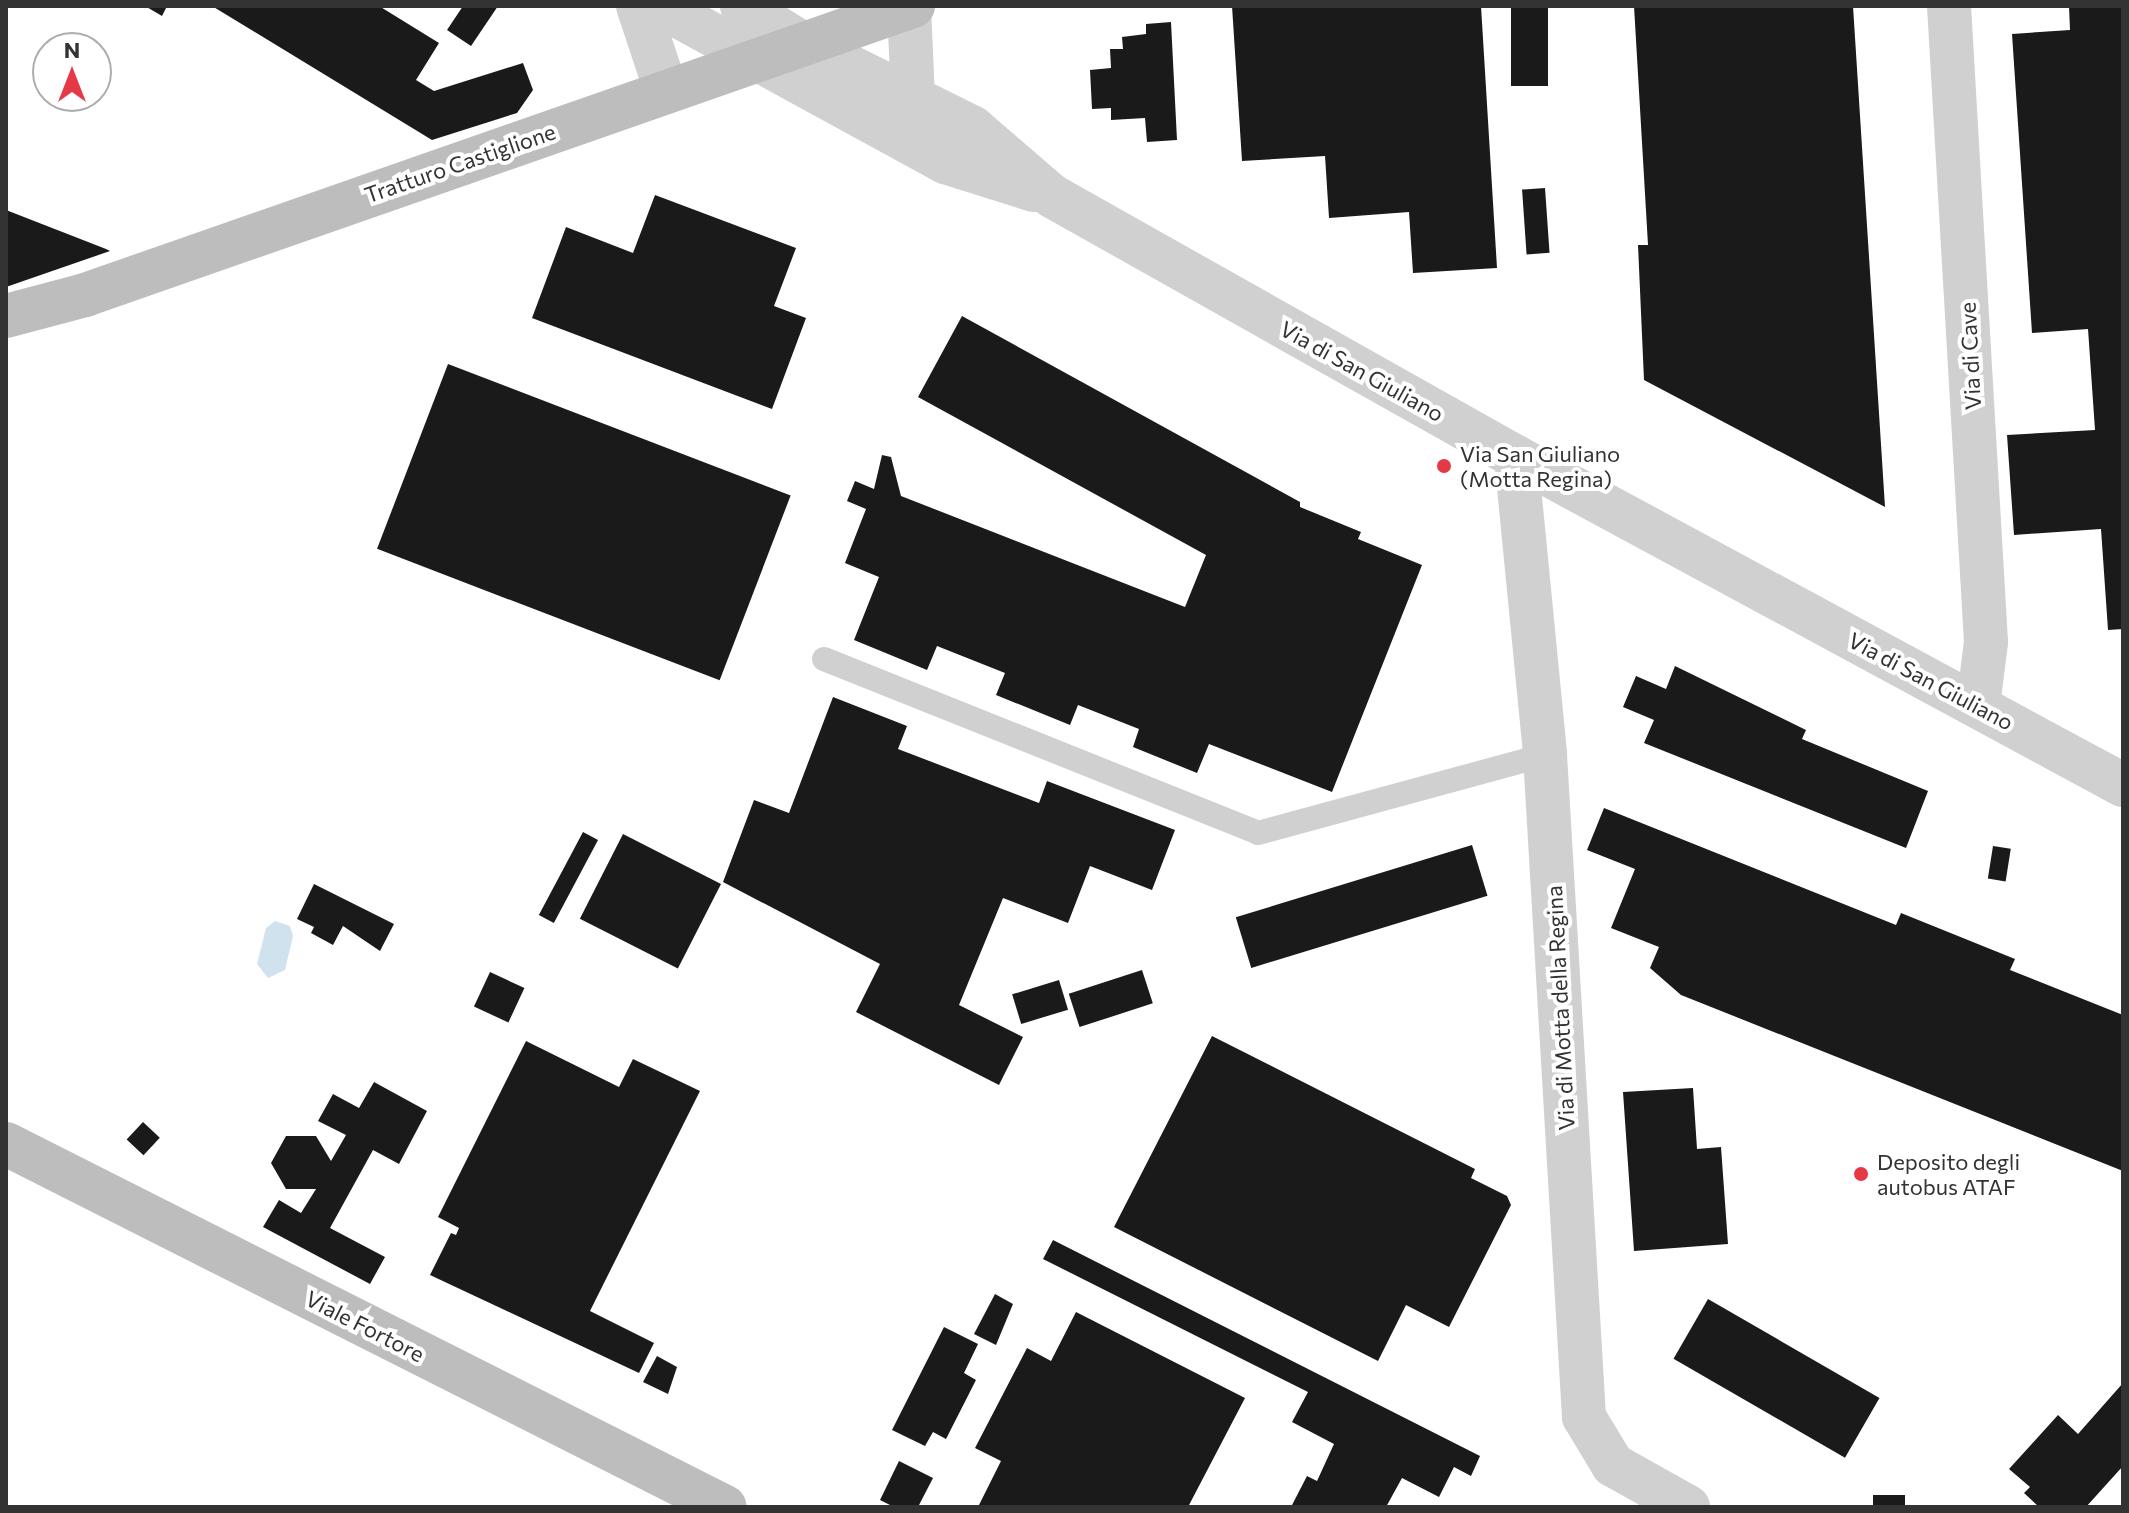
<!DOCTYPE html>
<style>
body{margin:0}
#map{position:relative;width:2129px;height:1513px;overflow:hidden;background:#fff;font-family:Commissioner,sans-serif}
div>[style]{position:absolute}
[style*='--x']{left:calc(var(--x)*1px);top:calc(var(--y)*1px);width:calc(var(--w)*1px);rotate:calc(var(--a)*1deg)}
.water>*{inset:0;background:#cfe2ee}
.building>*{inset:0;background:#1a1a1a;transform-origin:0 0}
.lane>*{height:24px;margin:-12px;padding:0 12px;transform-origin:12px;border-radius:12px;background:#d0d0d0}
.street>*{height:44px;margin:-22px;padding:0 22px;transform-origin:22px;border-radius:22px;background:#d0d0d0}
.secondary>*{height:44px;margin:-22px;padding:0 22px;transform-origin:22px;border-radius:22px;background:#bdbdbd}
.dots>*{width:22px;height:22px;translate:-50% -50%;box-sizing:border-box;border:4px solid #fff;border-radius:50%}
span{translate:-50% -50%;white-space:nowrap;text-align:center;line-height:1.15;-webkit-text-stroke:8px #fff;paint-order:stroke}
.street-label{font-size:22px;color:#333}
.poi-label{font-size:22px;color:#333}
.left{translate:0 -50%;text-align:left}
.frame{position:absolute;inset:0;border:8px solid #333;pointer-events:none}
.north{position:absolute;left:32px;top:32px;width:80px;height:80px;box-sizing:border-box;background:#fff;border:2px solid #adadad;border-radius:50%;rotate:0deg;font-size:22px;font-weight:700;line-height:32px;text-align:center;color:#333}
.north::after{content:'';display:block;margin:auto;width:28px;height:36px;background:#e63946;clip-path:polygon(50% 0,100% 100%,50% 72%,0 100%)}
</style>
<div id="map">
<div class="water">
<div style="clip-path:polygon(275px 921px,290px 926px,293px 936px,285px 970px,268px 978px,257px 964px,266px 928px)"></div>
</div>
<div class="building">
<div style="clip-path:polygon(145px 6px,167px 6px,162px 16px)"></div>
<div style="clip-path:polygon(212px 6px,379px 6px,439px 43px,416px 80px,434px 91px,523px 63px,533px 90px,517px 113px,432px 140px)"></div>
<div style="clip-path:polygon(463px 6px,498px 6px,471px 46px,447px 30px)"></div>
<div style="clip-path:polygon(1232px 6px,1481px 6px,1497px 268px,1413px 273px,1409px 212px,1329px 218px,1325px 156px,1242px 161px)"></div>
<div style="left:1511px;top:6px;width:37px;height:80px"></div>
<div style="clip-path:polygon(1634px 6px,1853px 6px,1885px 507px,1644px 380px,1638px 245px,1648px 245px)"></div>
<div style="clip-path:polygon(2069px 6px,2123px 6px,2123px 629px,2108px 630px,2101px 529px,2014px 535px,2007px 435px,2095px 430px,2088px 329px,2032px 333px,2012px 34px,2070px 30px)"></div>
<div style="clip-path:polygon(1171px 22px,1177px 140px,1147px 142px,1145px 118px,1111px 120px,1111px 108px,1092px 109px,1090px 70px,1111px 68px,1110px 49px,1123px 49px,1122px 37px,1146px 34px,1146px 24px)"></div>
<div style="left:1545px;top:188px;width:65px;height:23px;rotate:86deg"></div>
<div style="clip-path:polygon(655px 195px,796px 248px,774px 306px,806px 318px,772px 409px,532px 318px,566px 227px,633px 253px)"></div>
<div style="clip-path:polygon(6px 210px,106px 249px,110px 251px,6px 287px)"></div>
<div style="clip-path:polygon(962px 316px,1300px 502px,1300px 507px,1361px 532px,1358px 539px,1422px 565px,1332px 792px,1209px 744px,1197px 773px,1133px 747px,1139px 729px,1078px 705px,1070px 725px,996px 695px,1005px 673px,937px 646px,927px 670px,854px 640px,879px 577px,845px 563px,866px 509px,847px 501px,855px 481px,874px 489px,882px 455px,891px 457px,901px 496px,1185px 607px,1206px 555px,918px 397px)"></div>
<div style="left:448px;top:364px;width:367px;height:198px;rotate:21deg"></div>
<div style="clip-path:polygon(1675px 666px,1806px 730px,1802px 739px,1928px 791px,1906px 848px,1644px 743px,1654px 720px,1623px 707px,1636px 676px,1666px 689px)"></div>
<div style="clip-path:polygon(833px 697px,907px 726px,898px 749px,1039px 803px,1047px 781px,1175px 830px,1152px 890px,1090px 866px,1068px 923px,1003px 898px,959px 1005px,1023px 1037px,999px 1085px,856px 1012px,880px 964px,723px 882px,754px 800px,789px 813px)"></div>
<div style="clip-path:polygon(1604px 808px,1896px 925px,1901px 913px,2015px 959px,2010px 970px,2123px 1015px,2123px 1171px,1681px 995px,1650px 968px,1659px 947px,1611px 928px,1635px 869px,1587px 850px)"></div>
<div style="left:583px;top:832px;width:17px;height:94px;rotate:28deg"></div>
<div style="left:623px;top:834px;width:110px;height:95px;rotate:27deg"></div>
<div style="left:1472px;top:845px;width:53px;height:247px;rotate:73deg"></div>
<div style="left:1993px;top:846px;width:18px;height:33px;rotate:9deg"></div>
<div style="clip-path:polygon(314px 884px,394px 924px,380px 951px,343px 926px,333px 945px,311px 933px,314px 927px,297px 919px)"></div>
<div style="left:1142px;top:970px;width:35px;height:77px;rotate:72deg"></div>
<div style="left:490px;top:972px;width:38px;height:38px;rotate:25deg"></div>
<div style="left:1059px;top:980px;width:31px;height:49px;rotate:73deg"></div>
<div style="clip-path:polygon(1212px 1036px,1475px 1169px,1471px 1178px,1507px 1196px,1511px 1205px,1449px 1327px,1406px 1305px,1378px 1361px,1114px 1227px)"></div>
<div style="clip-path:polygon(526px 1041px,619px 1087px,633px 1059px,700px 1091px,590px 1311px,654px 1343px,639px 1373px,430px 1275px,451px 1233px,456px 1235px,459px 1228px,438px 1217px)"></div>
<div style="clip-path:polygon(374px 1082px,427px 1111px,399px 1164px,373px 1150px,330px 1228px,385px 1257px,370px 1284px,263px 1227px,279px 1200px,301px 1213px,316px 1189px,286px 1189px,271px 1163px,286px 1136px,316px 1136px,331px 1161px,346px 1135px,318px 1121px,333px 1094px,359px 1108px)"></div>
<div style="clip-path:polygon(1693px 1088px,1697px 1149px,1721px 1147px,1728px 1244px,1634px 1251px,1623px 1092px)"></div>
<div style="left:143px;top:1122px;width:23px;height:24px;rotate:43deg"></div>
<div style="clip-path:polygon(1053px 1240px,1480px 1456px,1471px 1476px,1454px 1467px,1439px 1497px,1402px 1478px,1386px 1507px,1291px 1507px,1307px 1476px,1317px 1481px,1334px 1444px,1292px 1422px,1308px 1392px,1043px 1259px)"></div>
<div style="clip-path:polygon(995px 1294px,1013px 1304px,996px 1345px,974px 1334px)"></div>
<div style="left:1708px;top:1299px;width:198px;height:69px;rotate:30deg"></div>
<div style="clip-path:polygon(1076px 1312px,1245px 1398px,1188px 1507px,978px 1507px,1001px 1461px,975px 1448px,1027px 1348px,1051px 1361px)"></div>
<div style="clip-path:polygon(944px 1327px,978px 1344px,964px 1373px,976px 1380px,946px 1439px,933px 1432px,925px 1446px,892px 1430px)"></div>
<div style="clip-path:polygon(657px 1356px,677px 1367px,668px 1394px,643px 1382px)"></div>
<div style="clip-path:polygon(2123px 1383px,2123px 1466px,2086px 1507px,2039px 1507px,2024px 1493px,2030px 1487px,2009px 1469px,2058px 1415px,2078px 1434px)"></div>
<div style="clip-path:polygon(899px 1461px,933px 1478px,918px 1507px,894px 1507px,880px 1500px)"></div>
<div style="left:1905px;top:1495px;width:12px;height:32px;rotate:90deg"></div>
</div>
<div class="lane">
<div style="--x:824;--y:659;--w:468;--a:21.8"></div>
<div style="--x:1258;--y:833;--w:297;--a:-15.2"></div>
</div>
<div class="street">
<div style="--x:638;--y:6;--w:89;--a:71.6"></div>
<div style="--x:660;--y:6;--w:325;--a:28.7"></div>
<div style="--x:945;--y:162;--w:93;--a:17.5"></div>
<div style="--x:742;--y:6;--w:68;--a:31.8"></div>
<div style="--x:800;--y:42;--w:193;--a:26.4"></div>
<div style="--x:973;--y:128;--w:104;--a:40.7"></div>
<div style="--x:1052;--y:196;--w:532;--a:29.36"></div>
<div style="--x:1516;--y:457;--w:690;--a:28.39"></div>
<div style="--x:1949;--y:6;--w:637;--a:86.67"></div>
<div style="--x:1986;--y:642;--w:64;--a:97.1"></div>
<div style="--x:909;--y:7;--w:91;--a:87.5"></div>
<div style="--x:1516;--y:457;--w:299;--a:84.4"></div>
<div style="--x:1545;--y:755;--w:663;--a:86.63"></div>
<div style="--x:1584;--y:1417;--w:56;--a:58.9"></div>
<div style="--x:1613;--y:1465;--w:86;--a:29.2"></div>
</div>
<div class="secondary">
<div style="--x:6;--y:316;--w:82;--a:-14.9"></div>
<div style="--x:85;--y:295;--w:877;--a:-19.24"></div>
<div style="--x:6;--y:1144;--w:805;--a:26.79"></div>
</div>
<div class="dots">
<div style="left:1444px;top:466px;background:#e63946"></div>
<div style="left:1861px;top:1174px;background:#e63946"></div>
</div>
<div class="street-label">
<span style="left:460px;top:163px;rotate:-19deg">Tratturo Castiglione</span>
<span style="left:1970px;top:356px;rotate:-93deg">Via di Cave</span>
<span style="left:1362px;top:371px;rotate:29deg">Via di San Giuliano</span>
<span style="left:1931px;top:681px;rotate:28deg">Via di San Giuliano</span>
<span style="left:1560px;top:1008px;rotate:-93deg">Via di Motta della Regina</span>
<span style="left:365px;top:1326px;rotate:27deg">Viale Fortore</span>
</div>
<div class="poi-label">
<span class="left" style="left:1460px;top:466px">Via San Giuliano<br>(Motta Regina)</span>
<span class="left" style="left:1877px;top:1174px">Deposito degli<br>autobus ATAF</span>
</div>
<div class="frame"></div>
<div class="north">N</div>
</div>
